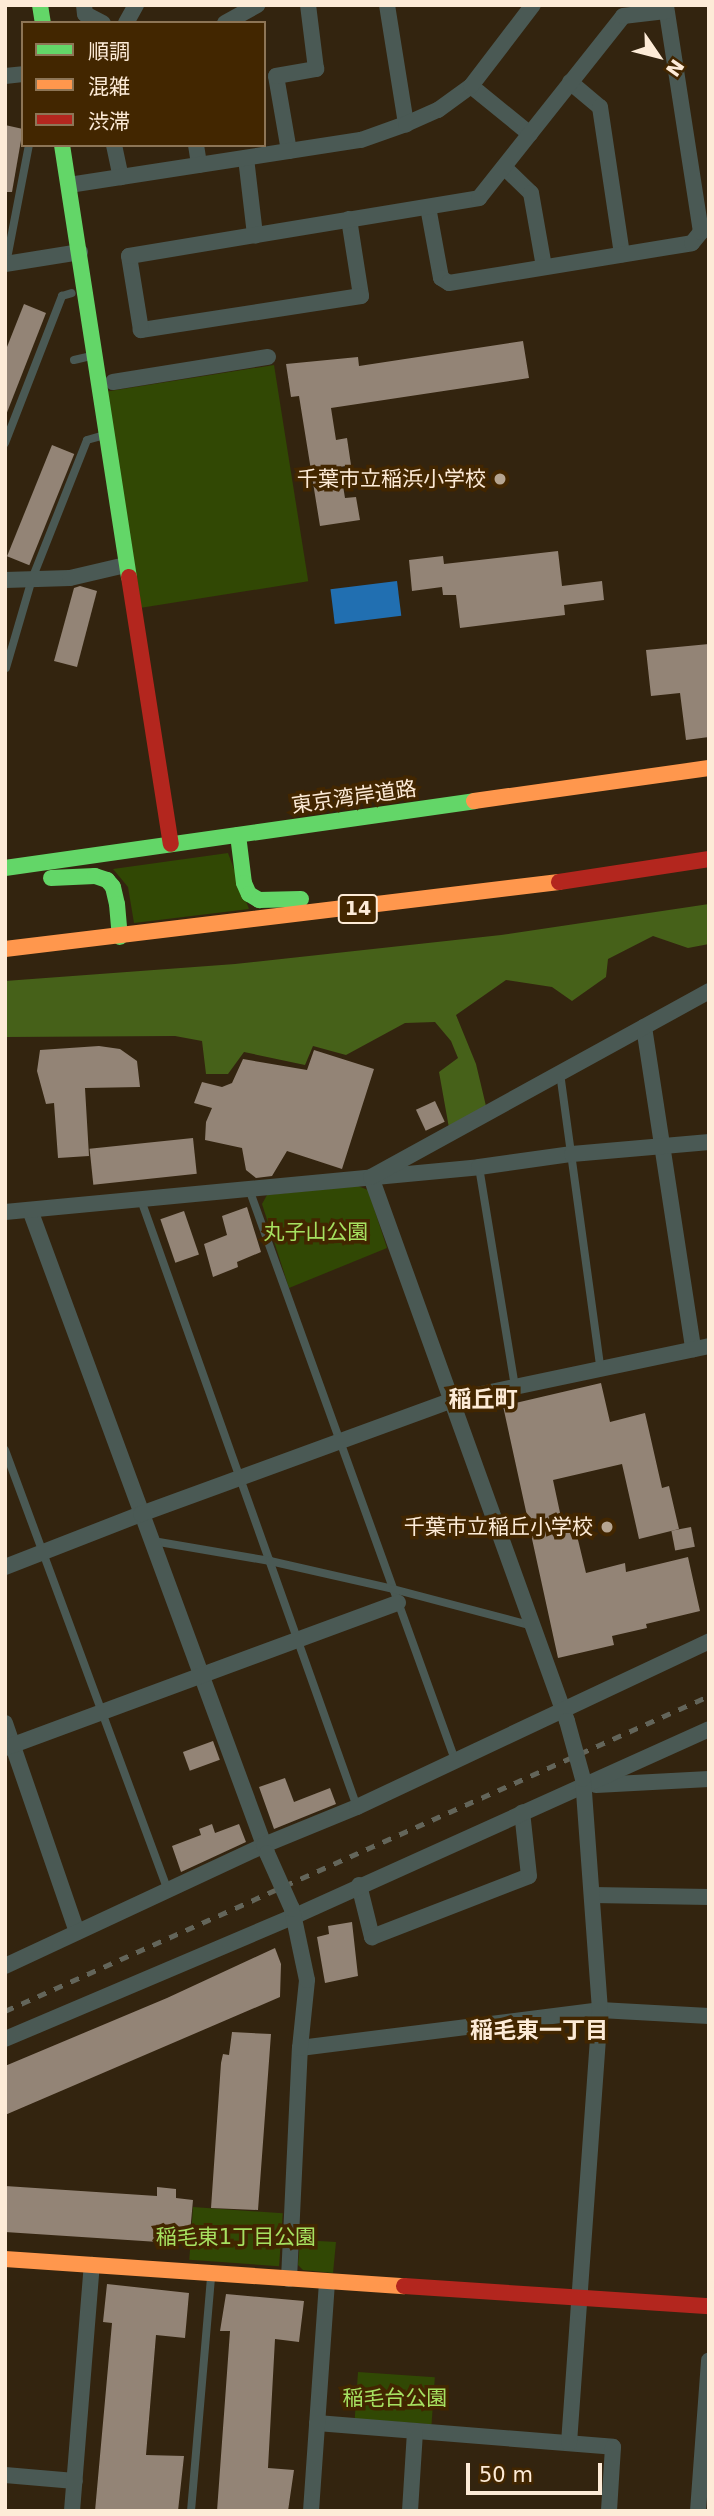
<!DOCTYPE html>
<meta charset="utf-8">
<style>
body{margin:0}
#map{position:relative;width:714px;height:2516px;overflow:hidden;background:#33240f;font-family:"DejaVu Sans","Noto Sans JP",sans-serif}
div>[style]{position:absolute}
[style*='--x']{left:calc(var(--x)*1px);top:calc(var(--y)*1px);width:calc(var(--w)*1px);rotate:calc(var(--a)*1deg)}
.green>*{inset:0;background:#314804;transform-origin:0 0}
.forest>*{inset:0;background:#466119}
.water>*{inset:0;background:#216fb1;transform-origin:0 0}
.building>*{inset:0;background:#938476;transform-origin:0 0}
.lane>*{height:8px;margin:-4px;padding:0 4px;transform-origin:4px;border-radius:4px;background:#4a5954}
.street>*{height:16px;margin:-8px;padding:0 8px;transform-origin:8px;border-radius:8px;background:#4a5954}
.fast>*{height:16px;margin:-8px;padding:0 8px;transform-origin:8px;border-radius:8px;background:#63d668}
.slow>*{height:16px;margin:-8px;padding:0 8px;transform-origin:8px;border-radius:8px;background:#ff974d}
.jam>*{height:16px;margin:-8px;padding:0 8px;transform-origin:8px;border-radius:8px;background:#b3261e}
.rail>*{height:5px;margin-top:-2.5px;transform-origin:0;background:repeating-linear-gradient(90deg,#63655a 0 9px,transparent 0 18px)}
.street-bridge>*{height:16px;margin:-8px;padding:0 8px;transform-origin:8px;border-radius:8px;background:#4a5954}
.dots>*{width:19px;height:19px;translate:-50% -50%;box-sizing:border-box;border:4px solid #422600;border-radius:50%}
span{translate:-50% -50%;white-space:nowrap;text-align:center;line-height:1.15;-webkit-text-stroke:7px #422600;paint-order:stroke}
.shield-label span{padding:2px 5px;background:#422600;border:2px solid;border-radius:5px;-webkit-text-stroke-width:0}
.shield-label{font-size:19px;color:#fdebd7;font-weight:700}
.poi-label{font-size:21px;color:#fdebd7}
.right{translate:-100% -50%;text-align:right}
.street-label{font-size:21px;color:#fdebd7}
.park-label{font-size:21px;color:#a6e160}
.neighbourhood-label{font-size:23px;color:#fdebd7;font-weight:700}
.frame{position:absolute;inset:0;border:7px solid #fdebd7;pointer-events:none}
.legend{position:absolute;left:21px;top:21px;width:245px;height:126px;box-sizing:border-box;background:#422600;border:2px solid #8d7556;margin:0;padding:9px 12px;list-style:none;font-size:21px;color:#fdebd7}
.legend li{display:flex;align-items:center;gap:14px;height:35px}
.legend b{width:35px;border:2px solid #8d7556}
.north{position:absolute;left:623px;top:21px;width:70px;height:70px;-webkit-text-stroke:5px #422600;paint-order:stroke;rotate:125deg;font-size:19px;font-weight:700;line-height:28px;text-align:center;color:#fdebd7}
.north::after{content:'';display:block;margin:auto;width:24px;height:32px;background:#fdebd7;clip-path:polygon(50% 0,100% 100%,50% 72%,0 100%)}
.scale{position:absolute;left:466px;top:2463px;width:136px;height:32px;box-sizing:border-box;border:4px solid #fdebd7;border-top:0;padding-left:9px;font-size:21px;line-height:24px;white-space:nowrap;color:#fdebd7;-webkit-text-stroke:5px #422600;paint-order:stroke}
</style>
<div id="map">
<div class="green">
<div style="left:274px;top:365px;width:219px;height:169px;rotate:81deg"></div>
<div style="clip-path:polygon(228px 853px,249px 909px,134px 923px,128px 887px,113px 869px)"></div>
<div style="clip-path:polygon(358px 1186px,368px 1190px,387px 1248px,289px 1288px,262px 1204px,267px 1195px)"></div>
<div style="left:193px;top:2207px;width:90px;height:53px;rotate:4deg"></div>
<div style="clip-path:polygon(300px 2240px,336px 2242px,333px 2273px,303px 2270px,298px 2265px)"></div>
<div style="left:358px;top:2372px;width:77px;height:47px;rotate:4deg"></div>
</div>
<div class="forest">
<div style="clip-path:polygon(709px 904px,709px 944px,688px 948px,653px 936px,608px 959px,606px 977px,572px 1001px,552px 987px,506px 980px,456px 1015px,476px 1064px,486px 1106px,449px 1128px,439px 1072px,458px 1058px,451px 1041px,435px 1022px,405px 1023px,346px 1055px,313px 1046px,305px 1065px,244px 1052px,228px 1074px,206px 1074px,202px 1041px,175px 1036px,5px 1037px,5px 981px,235px 964px,501px 935px)"></div>
</div>
<div class="water">
<div style="left:397px;top:581px;width:35px;height:67px;rotate:83deg"></div>
</div>
<div class="building">
<div style="clip-path:polygon(5px 125px,23px 129px,12px 192px,5px 192px)"></div>
<div style="clip-path:polygon(24px 304px,46px 313px,6px 415px,5px 352px)"></div>
<div style="clip-path:polygon(523px 341px,529px 378px,331px 408px,336px 440px,347px 438px,351px 465px,340px 467px,345px 498px,356px 497px,360px 520px,320px 526px,299px 396px,291px 397px,286px 364px,358px 357px,359px 366px)"></div>
<div style="left:52px;top:445px;width:24px;height:120px;rotate:22deg"></div>
<div style="clip-path:polygon(558px 551px,562px 586px,602px 581px,604px 600px,564px 605px,565px 615px,460px 628px,456px 595px,443px 595px,442px 587px,412px 591px,409px 560px,443px 556px,444px 564px)"></div>
<div style="clip-path:polygon(80px 586px,97px 591px,77px 667px,54px 661px,74px 588px)"></div>
<div style="clip-path:polygon(709px 644px,709px 737px,686px 740px,680px 693px,651px 696px,646px 650px)"></div>
<div style="clip-path:polygon(99px 1046px,120px 1049px,137px 1061px,140px 1087px,85px 1088px,89px 1156px,58px 1158px,54px 1103px,46px 1104px,37px 1071px,40px 1050px)"></div>
<div style="clip-path:polygon(314px 1050px,374px 1069px,342px 1169px,287px 1151px,272px 1176px,256px 1178px,246px 1170px,242px 1148px,205px 1140px,206px 1122px,212px 1108px,194px 1103px,202px 1082px,222px 1087px,232px 1083px,243px 1059px,307px 1070px)"></div>
<div style="left:435px;top:1101px;width:23px;height:21px;rotate:65deg"></div>
<div style="left:193px;top:1138px;width:36px;height:104px;rotate:84deg"></div>
<div style="clip-path:polygon(247px 1207px,261px 1252px,237px 1262px,238px 1267px,213px 1277px,204px 1244px,227px 1235px,222px 1216px)"></div>
<div style="left:184px;top:1211px;width:46px;height:25px;rotate:71deg"></div>
<div style="clip-path:polygon(601px 1383px,610px 1422px,645px 1413px,662px 1488px,669px 1486px,679px 1529px,639px 1539px,622px 1464px,553px 1480px,562px 1522px,573px 1519px,586px 1573px,625px 1563px,626px 1572px,688px 1557px,700px 1611px,646px 1624px,647px 1628px,612px 1636px,614px 1645px,558px 1658px,503px 1406px)"></div>
<div style="left:691px;top:1527px;width:20px;height:20px;rotate:79deg"></div>
<div style="left:213px;top:1741px;width:20px;height:32px;rotate:70deg"></div>
<div style="clip-path:polygon(285px 1778px,294px 1802px,330px 1788px,336px 1804px,274px 1829px,259px 1787px)"></div>
<div style="clip-path:polygon(212px 1824px,215px 1833px,239px 1824px,246px 1842px,181px 1872px,172px 1846px,201px 1835px,199px 1829px)"></div>
<div style="clip-path:polygon(352px 1922px,358px 1976px,325px 1983px,317px 1937px,329px 1934px,328px 1926px)"></div>
<div style="clip-path:polygon(275px 1948px,281px 1964px,280px 1997px,5px 2115px,5px 2066px,167px 1998px)"></div>
<div style="clip-path:polygon(232px 2032px,271px 2034px,258px 2210px,211px 2208px,221px 2063px,223px 2054px,229px 2055px)"></div>
<div style="clip-path:polygon(5px 2186px,157px 2196px,157px 2187px,176px 2189px,176px 2198px,193px 2200px,189px 2244px,5px 2232px)"></div>
<div style="clip-path:polygon(107px 2284px,189px 2293px,185px 2338px,156px 2335px,146px 2455px,184px 2456px,178px 2511px,95px 2511px,112px 2323px,103px 2322px)"></div>
<div style="clip-path:polygon(226px 2294px,304px 2301px,299px 2342px,275px 2339px,268px 2468px,294px 2470px,288px 2511px,217px 2511px,230px 2331px,220px 2331px)"></div>
</div>
<div class="lane">
<div style="--x:6;--y:264;--w:121;--a:-79.1"></div>
<div style="--x:74;--y:360;--w:17;--a:-13"></div>
<div style="--x:5;--y:443;--w:158;--a:-68.8"></div>
<div style="--x:62;--y:296;--w:10;--a:-17"></div>
<div style="--x:6;--y:668;--w:93;--a:-73.7"></div>
<div style="--x:32;--y:579;--w:149;--a:-68.4"></div>
<div style="--x:87;--y:440;--w:18;--a:-16"></div>
<div style="--x:560;--y:1073;--w:301;--a:82.2"></div>
<div style="--x:479;--y:1167;--w:224;--a:80.7"></div>
<div style="--x:249;--y:1189;--w:607;--a:70.16"></div>
<div style="--x:141;--y:1200;--w:644;--a:70.41"></div>
<div style="--x:5;--y:1450;--w:470;--a:69.7"></div>
<div style="--x:153;--y:1541;--w:119;--a:9.7"></div>
<div style="--x:270;--y:1561;--w:126;--a:12.8"></div>
<div style="--x:393;--y:1589;--w:145;--a:14.8"></div>
<div style="--x:191;--y:2511;--w:236;--a:-85.1"></div>
</div>
<div class="street">
<div style="--x:84;--y:5;--w:9;--a:84"></div>
<div style="--x:85;--y:14;--w:20;--a:27"></div>
<div style="--x:387;--y:5;--w:121;--a:80.9"></div>
<div style="--x:126;--y:23;--w:21;--a:-61"></div>
<div style="--x:225;--y:23;--w:37;--a:-29"></div>
<div style="--x:5;--y:76;--w:18;--a:-6"></div>
<div style="--x:570;--y:82;--w:39;--a:40"></div>
<div style="--x:600;--y:107;--w:149;--a:81.5"></div>
<div style="--x:471;--y:86;--w:76;--a:39.1"></div>
<div style="--x:114;--y:145;--w:33;--a:78"></div>
<div style="--x:196;--y:145;--w:20;--a:81"></div>
<div style="--x:289;--y:151;--w:76;--a:-99.8"></div>
<div style="--x:276;--y:76;--w:41;--a:-9.9"></div>
<div style="--x:316;--y:69;--w:64;--a:-97.1"></div>
<div style="--x:246;--y:158;--w:78;--a:83.3"></div>
<div style="--x:504;--y:167;--w:37;--a:44"></div>
<div style="--x:531;--y:193;--w:75;--a:80"></div>
<div style="--x:69;--y:185;--w:295;--a:-8.8"></div>
<div style="--x:361;--y:140;--w:48;--a:-19.6"></div>
<div style="--x:406;--y:124;--w:35;--a:-24"></div>
<div style="--x:438;--y:110;--w:41;--a:-36"></div>
<div style="--x:471;--y:86;--w:102;--a:-52.6"></div>
<div style="--x:428;--y:207;--w:72;--a:79.6"></div>
<div style="--x:441;--y:278;--w:9;--a:32"></div>
<div style="--x:449;--y:283;--w:246;--a:-9.3"></div>
<div style="--x:692;--y:243;--w:14;--a:-51"></div>
<div style="--x:701;--y:232;--w:230;--a:-98.8"></div>
<div style="--x:349;--y:219;--w:78;--a:81.1"></div>
<div style="--x:361;--y:296;--w:223;--a:171.2"></div>
<div style="--x:141;--y:330;--w:75;--a:-99.2"></div>
<div style="--x:129;--y:256;--w:355;--a:-9.4"></div>
<div style="--x:479;--y:198;--w:232;--a:-51.6"></div>
<div style="--x:623;--y:16;--w:43;--a:-6.6"></div>
<div style="--x:5;--y:264;--w:76;--a:-9.1"></div>
<div style="--x:113;--y:382;--w:157;--a:-9.2"></div>
<div style="--x:5;--y:580;--w:65;--a:-1.8"></div>
<div style="--x:70;--y:578;--w:57;--a:-13.1"></div>
<div style="--x:644;--y:1027;--w:326;--a:81.3"></div>
<div style="--x:30;--y:1210;--w:685;--a:69.77"></div>
<div style="--x:5;--y:1212;--w:476;--a:-5.4"></div>
<div style="--x:479;--y:1167;--w:94;--a:-8"></div>
<div style="--x:572;--y:1154;--w:138;--a:-5"></div>
<div style="--x:5;--y:1567;--w:146;--a:-21.3"></div>
<div style="--x:141;--y:1514;--w:332;--a:-20.1"></div>
<div style="--x:453;--y:1400;--w:262;--a:-11.9"></div>
<div style="--x:567;--y:1721;--w:578;--a:-109.81"></div>
<div style="--x:371;--y:1177;--w:386;--a:-28.8"></div>
<div style="--x:5;--y:1723;--w:221;--a:71"></div>
<div style="--x:5;--y:1748;--w:419;--a:-20.3"></div>
<div style="--x:596;--y:1785;--w:113;--a:-3"></div>
<div style="--x:359;--y:1885;--w:54;--a:76"></div>
<div style="--x:372;--y:1937;--w:168;--a:-21.2"></div>
<div style="--x:529;--y:1876;--w:64;--a:-96.2"></div>
<div style="--x:593;--y:1895;--w:116;--a:1"></div>
<div style="--x:5;--y:1966;--w:286;--a:-25"></div>
<div style="--x:264;--y:1845;--w:100;--a:-22.2"></div>
<div style="--x:357;--y:1807;--w:389;--a:-25.2"></div>
<div style="--x:5;--y:2039;--w:315;--a:-23"></div>
<div style="--x:295;--y:1916;--w:454;--a:-24.3"></div>
<div style="--x:300;--y:2048;--w:302;--a:-7.2"></div>
<div style="--x:600;--y:2010;--w:109;--a:3.2"></div>
<div style="--x:289;--y:2279;--w:231;--a:-87.3"></div>
<div style="--x:300;--y:2048;--w:68;--a:-84.1"></div>
<div style="--x:307;--y:1980;--w:73;--a:-101.9"></div>
<div style="--x:317;--y:2423;--w:297;--a:4.6"></div>
<div style="--x:613;--y:2447;--w:64;--a:93.6"></div>
<div style="--x:569;--y:2443;--w:434;--a:-85.9"></div>
<div style="--x:600;--y:2010;--w:232;--a:-94.2"></div>
<div style="--x:5;--y:2475;--w:70;--a:4.9"></div>
<div style="--x:72;--y:2511;--w:247;--a:-85.4"></div>
<div style="--x:311;--y:2511;--w:230;--a:-86"></div>
<div style="--x:410;--y:2511;--w:79;--a:-86.4"></div>
<div style="--x:698;--y:2511;--w:151;--a:-85.8"></div>
</div>
<div class="fast">
<div style="--x:40;--y:5;--w:18;--a:81"></div>
<div style="--x:62;--y:145;--w:437;--a:81.2"></div>
<div style="--x:238;--y:835;--w:48;--a:82.9"></div>
<div style="--x:244;--y:883;--w:12;--a:66"></div>
<div style="--x:249;--y:894;--w:12;--a:31"></div>
<div style="--x:259;--y:900;--w:42;--a:-1.4"></div>
<div style="--x:5;--y:868;--w:474;--a:-8.1"></div>
<div style="--x:51;--y:878;--w:44;--a:-2.6"></div>
<div style="--x:95;--y:876;--w:13;--a:18"></div>
<div style="--x:107;--y:880;--w:9;--a:49"></div>
<div style="--x:113;--y:887;--w:17;--a:77"></div>
<div style="--x:117;--y:904;--w:33;--a:85"></div>
</div>
<div class="slow">
<div style="--x:474;--y:801;--w:237;--a:-8"></div>
<div style="--x:5;--y:949;--w:558;--a:-6.9"></div>
<div style="--x:5;--y:2259;--w:400;--a:3.9"></div>
</div>
<div class="jam">
<div style="--x:129;--y:577;--w:270;--a:81.1"></div>
<div style="--x:559;--y:882;--w:152;--a:-8.7"></div>
<div style="--x:404;--y:2286;--w:306;--a:3.8"></div>
</div>
<div class="rail">
<div style="--x:5;--y:2011;--w:771;--a:-24.11"></div>
</div>
<div class="street-bridge">
<div style="--x:567;--y:1721;--w:60;--a:74.6"></div>
<div style="--x:267;--y:1853;--w:61;--a:65.9"></div>
</div>
<div class="dots">
<div style="left:500px;top:479px;background:#b6a591"></div>
<div style="left:607px;top:1527px;background:#b6a591"></div>
</div>
<div class="shield-label">
<span style="left:358px;top:909px">14</span>
</div>
<div class="poi-label">
<span class="right" style="left:486px;top:479px">千葉市立稲浜小学校</span>
<span class="right" style="left:593px;top:1527px">千葉市立稲丘小学校</span>
</div>
<div class="street-label">
<span style="left:354px;top:797px;rotate:-8deg">東京湾岸道路</span>
</div>
<div class="park-label">
<span style="left:316px;top:1232px">丸子山公園</span>
<span style="left:236px;top:2237px">稲毛東1丁目公園</span>
<span style="left:395px;top:2398px">稲毛台公園</span>
</div>
<div class="neighbourhood-label">
<span style="left:483px;top:1399px">稲丘町</span>
<span style="left:539px;top:2030px">稲毛東一丁目</span>
</div>
<div class="frame"></div>
<ul class="legend">
<li><b style="height:9px;background:#63d668"></b>順調</li>
<li><b style="height:9px;background:#ff974d"></b>混雑</li>
<li><b style="height:9px;background:#b3261e"></b>渋滞</li>
</ul>
<div class="north">N</div>
<div class="scale">50 m</div>
</div>
